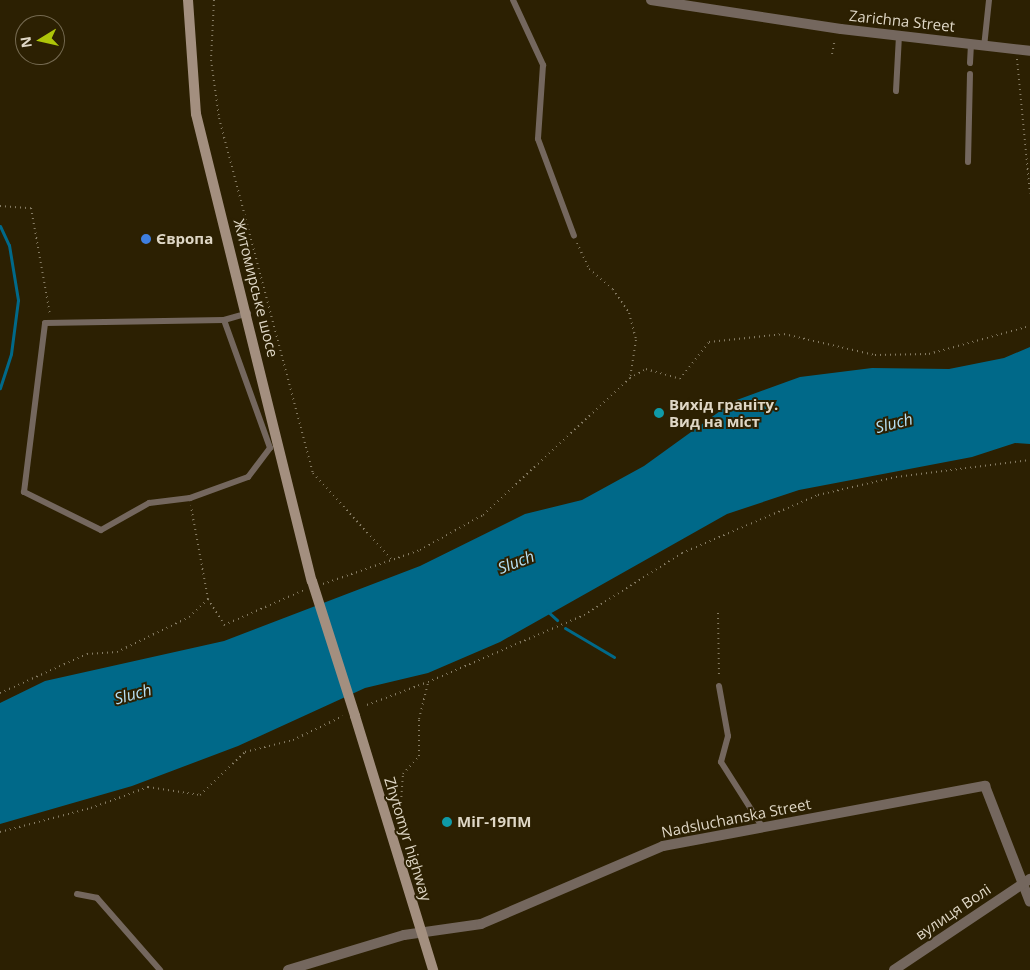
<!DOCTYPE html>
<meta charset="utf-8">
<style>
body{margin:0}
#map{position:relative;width:1030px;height:970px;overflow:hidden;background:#2c2002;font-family:"Open Sans",sans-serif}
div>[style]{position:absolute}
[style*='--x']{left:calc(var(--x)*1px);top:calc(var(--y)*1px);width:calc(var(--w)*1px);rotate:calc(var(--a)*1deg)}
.water>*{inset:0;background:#006989}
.stream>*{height:3px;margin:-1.5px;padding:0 1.5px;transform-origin:1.5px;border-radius:1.5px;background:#006989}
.path>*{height:2px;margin-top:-1px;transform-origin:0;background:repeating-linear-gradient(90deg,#857b63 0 1px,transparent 0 5px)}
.lane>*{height:6px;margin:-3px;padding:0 3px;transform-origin:3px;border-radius:3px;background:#74675e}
.street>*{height:10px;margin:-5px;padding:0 5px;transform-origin:5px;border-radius:5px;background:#74675e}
.secondary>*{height:10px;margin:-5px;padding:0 5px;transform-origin:5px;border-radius:5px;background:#a38f7f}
.secondary-bridge>*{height:10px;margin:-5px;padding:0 5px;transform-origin:5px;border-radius:5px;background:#a38f7f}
.dots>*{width:14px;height:14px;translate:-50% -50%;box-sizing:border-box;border:2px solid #2c2002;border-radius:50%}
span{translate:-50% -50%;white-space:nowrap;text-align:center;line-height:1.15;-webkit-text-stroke:4px #2c2002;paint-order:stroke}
.street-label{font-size:15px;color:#dfd7c6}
.poi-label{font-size:15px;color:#dfd7c6;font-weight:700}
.left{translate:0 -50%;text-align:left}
.water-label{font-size:16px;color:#b7e0f3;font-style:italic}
.north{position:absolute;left:15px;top:15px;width:50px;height:50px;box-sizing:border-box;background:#2c2002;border:1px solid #746950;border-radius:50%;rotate:261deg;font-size:14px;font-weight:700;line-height:20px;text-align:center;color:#dfd7c6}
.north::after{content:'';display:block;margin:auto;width:18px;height:22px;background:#aec509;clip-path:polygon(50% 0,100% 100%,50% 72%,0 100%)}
</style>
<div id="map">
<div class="water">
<div style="clip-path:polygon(1030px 347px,1030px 444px,1015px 443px,972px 457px,799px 490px,727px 514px,500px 642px,428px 673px,365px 688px,238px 746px,132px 786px,0 824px,0 703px,45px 681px,224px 641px,420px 566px,525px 514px,582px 500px,644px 466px,734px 401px,800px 377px,872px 368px,949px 369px,1004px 358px)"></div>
</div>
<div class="stream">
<div style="--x:0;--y:226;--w:21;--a:65"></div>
<div style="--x:9;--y:245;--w:56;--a:80.7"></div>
<div style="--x:18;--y:300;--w:54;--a:97.4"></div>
<div style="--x:11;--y:354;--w:36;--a:108"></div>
<div style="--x:546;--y:610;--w:15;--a:42"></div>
<div style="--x:565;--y:628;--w:57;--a:30.6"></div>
</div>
<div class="path">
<div style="--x:214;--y:0;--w:60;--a:92.9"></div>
<div style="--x:211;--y:60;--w:59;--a:82.1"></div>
<div style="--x:219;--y:118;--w:367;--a:75.2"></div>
<div style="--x:313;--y:473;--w:119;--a:47.7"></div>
<div style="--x:832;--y:54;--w:15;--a:-79"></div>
<div style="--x:1017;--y:59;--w:135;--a:84.5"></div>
<div style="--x:0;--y:206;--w:31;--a:4"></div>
<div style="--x:31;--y:208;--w:109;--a:79.9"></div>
<div style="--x:577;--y:243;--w:29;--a:65"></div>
<div style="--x:589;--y:269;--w:31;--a:40"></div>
<div style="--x:613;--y:289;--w:29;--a:56"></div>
<div style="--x:629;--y:313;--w:28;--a:75"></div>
<div style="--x:636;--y:340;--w:38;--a:99"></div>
<div style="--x:323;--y:584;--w:103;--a:-19.3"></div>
<div style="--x:420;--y:550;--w:72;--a:-29.1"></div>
<div style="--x:483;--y:515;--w:201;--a:-43"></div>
<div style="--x:630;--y:378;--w:18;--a:-29"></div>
<div style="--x:646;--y:369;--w:35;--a:16"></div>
<div style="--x:680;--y:379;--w:47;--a:-51.9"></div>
<div style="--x:709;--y:342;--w:75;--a:-6.1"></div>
<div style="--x:784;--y:334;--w:93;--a:13"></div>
<div style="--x:875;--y:355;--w:54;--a:-1.1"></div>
<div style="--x:929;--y:354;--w:105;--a:-15.5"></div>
<div style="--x:208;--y:599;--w:31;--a:58"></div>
<div style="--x:224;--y:625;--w:87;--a:-23.6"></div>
<div style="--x:718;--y:613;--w:65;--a:89.1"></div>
<div style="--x:0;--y:693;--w:95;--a:-24.1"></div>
<div style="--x:87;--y:654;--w:30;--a:-4"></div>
<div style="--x:117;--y:652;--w:80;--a:-25.9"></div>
<div style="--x:189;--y:617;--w:26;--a:-43"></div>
<div style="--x:208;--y:599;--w:95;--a:-100.4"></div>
<div style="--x:367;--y:705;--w:65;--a:-20.7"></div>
<div style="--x:395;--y:809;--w:9;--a:-49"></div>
<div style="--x:401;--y:802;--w:28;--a:-86"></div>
<div style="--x:403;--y:774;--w:24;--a:-48"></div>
<div style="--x:419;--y:756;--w:37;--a:-90"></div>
<div style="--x:419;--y:719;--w:38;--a:-76"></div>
<div style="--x:428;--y:682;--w:170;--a:-23.2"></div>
<div style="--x:584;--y:615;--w:116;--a:-32.3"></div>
<div style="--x:682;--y:553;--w:148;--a:-23.1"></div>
<div style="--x:818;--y:495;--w:80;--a:-13"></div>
<div style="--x:896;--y:477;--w:135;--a:-7.2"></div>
<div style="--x:0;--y:832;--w:94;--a:-14.8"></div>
<div style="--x:91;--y:808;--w:61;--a:-20.2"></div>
<div style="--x:148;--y:787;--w:53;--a:8.7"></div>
<div style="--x:200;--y:795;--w:62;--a:-43.7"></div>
<div style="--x:245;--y:752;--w:49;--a:-14"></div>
<div style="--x:293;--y:740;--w:55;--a:-25.6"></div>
</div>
<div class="lane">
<div style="--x:513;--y:0;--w:72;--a:65.2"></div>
<div style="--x:543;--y:65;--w:74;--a:93.9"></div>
<div style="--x:538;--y:139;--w:103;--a:69.6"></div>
<div style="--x:984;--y:47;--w:47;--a:-83.9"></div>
<div style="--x:970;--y:63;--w:19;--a:-87"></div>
<div style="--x:896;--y:91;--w:55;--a:-86.9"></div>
<div style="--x:968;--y:162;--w:88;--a:-88.7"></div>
<div style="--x:224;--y:320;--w:136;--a:70.2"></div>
<div style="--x:270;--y:448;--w:36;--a:127"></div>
<div style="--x:248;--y:477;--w:62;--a:160.1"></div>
<div style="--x:190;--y:498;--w:41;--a:173"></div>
<div style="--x:149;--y:503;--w:55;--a:150.6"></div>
<div style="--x:101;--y:530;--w:86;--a:-153.7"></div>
<div style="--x:24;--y:492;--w:170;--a:-82.9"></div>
<div style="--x:45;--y:323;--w:179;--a:-1"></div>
<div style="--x:224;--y:320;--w:25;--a:-16"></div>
<div style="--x:719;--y:686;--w:51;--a:79.8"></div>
<div style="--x:728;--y:736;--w:27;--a:105"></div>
<div style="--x:721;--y:762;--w:78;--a:57.5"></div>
<div style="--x:77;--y:894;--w:20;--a:11"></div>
<div style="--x:97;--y:898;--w:96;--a:48.8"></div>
</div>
<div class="street">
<div style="--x:651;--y:0;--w:192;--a:8.7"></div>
<div style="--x:841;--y:29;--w:190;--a:6.6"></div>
<div style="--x:288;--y:970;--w:121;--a:-16.8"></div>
<div style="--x:404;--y:935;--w:78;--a:-8.1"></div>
<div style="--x:481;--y:924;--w:198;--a:-23.2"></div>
<div style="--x:663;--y:846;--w:328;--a:-10.6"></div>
<div style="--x:985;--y:786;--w:124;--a:68.8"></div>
<div style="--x:894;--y:970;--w:164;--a:-33.8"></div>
</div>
<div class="secondary">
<div style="--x:188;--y:0;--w:114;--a:86"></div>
<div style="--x:196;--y:114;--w:481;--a:76.1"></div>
<div style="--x:355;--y:716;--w:266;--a:72.9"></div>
</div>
<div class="secondary-bridge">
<div style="--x:312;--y:581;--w:142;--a:72.3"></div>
</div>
<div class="dots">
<div style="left:146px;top:239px;background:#3f7fe0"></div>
<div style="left:659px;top:413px;background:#0f9aa8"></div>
<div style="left:447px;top:822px;background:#0f9aa8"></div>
</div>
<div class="street-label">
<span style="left:902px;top:21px;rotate:6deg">Zarichna Street</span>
<span style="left:256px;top:288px;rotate:76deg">Житомирське шосе</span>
<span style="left:736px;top:818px;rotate:-11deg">Nadsluchanska Street</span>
<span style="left:408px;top:839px;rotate:73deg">Zhytomyr highway</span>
<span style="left:953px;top:912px;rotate:-34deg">вулиця Волі</span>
</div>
<div class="poi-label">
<span class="left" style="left:156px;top:239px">Європа</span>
<span class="left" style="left:669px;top:413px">Вихід граніту.<br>Вид на міст</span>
<span class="left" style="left:457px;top:822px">МіГ-19ПМ</span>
</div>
<div class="water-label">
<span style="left:894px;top:423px;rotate:-14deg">Sluch</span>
<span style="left:516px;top:562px;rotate:-21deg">Sluch</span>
<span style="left:133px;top:694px;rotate:-15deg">Sluch</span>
</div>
<div class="north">N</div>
</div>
